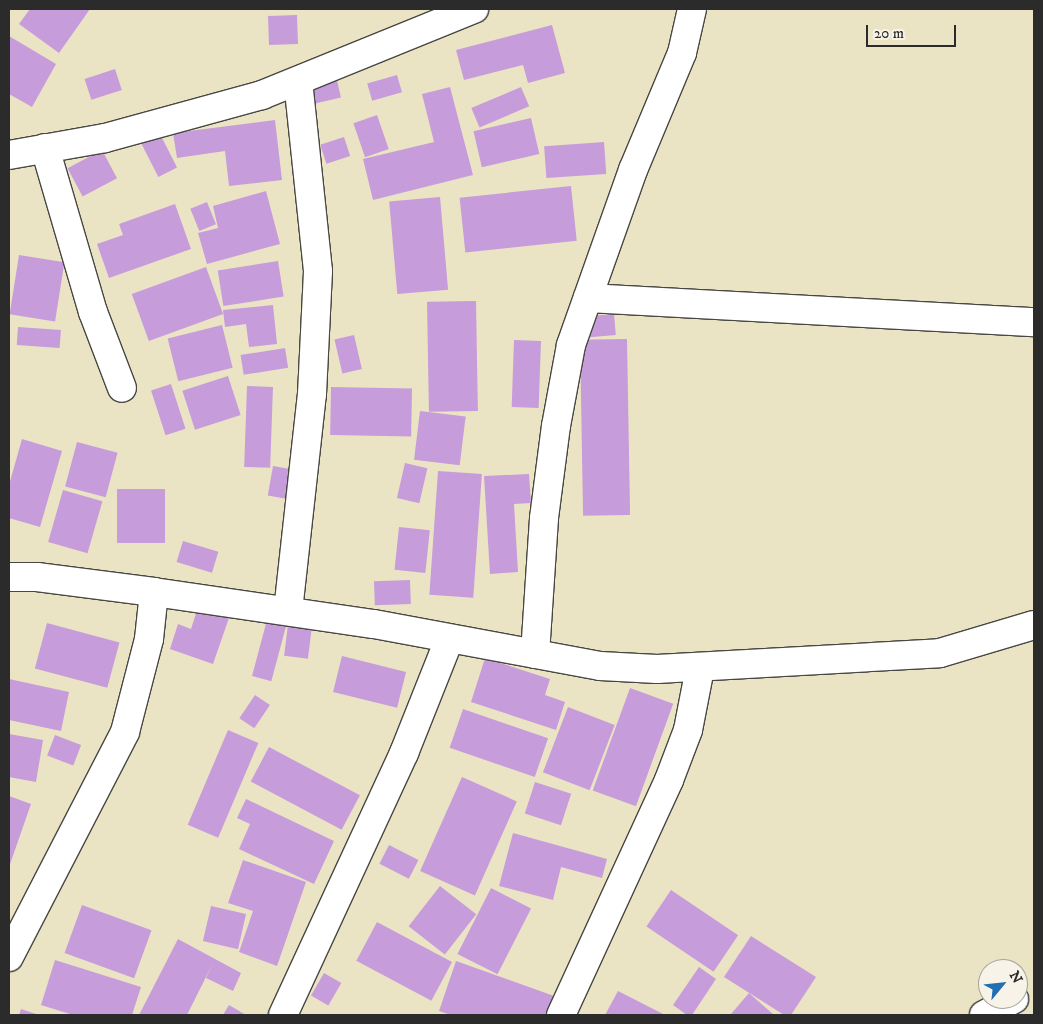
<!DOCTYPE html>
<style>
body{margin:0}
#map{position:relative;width:1043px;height:1024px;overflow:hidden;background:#eae4c5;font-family:"IM FELL DW Pica",serif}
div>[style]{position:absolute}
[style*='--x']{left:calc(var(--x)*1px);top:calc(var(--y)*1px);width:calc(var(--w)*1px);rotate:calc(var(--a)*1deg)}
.building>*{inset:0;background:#c79cda;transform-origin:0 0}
.roads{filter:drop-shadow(1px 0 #484742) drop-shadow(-1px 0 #484742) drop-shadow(0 1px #484742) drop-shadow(0 -1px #484742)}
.minor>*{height:28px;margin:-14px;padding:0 14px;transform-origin:14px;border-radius:14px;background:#fff}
span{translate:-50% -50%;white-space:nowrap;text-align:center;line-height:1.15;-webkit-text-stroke:4px #f7f3e8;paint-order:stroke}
.frame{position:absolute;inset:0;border:10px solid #2b2b2b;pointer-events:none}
.north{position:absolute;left:978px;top:959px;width:50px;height:50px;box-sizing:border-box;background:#f7f3e8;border:1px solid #a5a39c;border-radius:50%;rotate:62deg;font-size:14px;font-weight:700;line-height:20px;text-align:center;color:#2b2b2b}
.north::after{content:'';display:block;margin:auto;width:18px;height:22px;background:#1f6fb2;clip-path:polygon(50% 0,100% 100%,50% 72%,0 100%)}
.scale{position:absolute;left:866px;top:25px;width:90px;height:22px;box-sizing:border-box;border:2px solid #2b2b2b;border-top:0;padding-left:6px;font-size:15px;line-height:18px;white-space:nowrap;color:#2b2b2b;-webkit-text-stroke:4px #f7f3e8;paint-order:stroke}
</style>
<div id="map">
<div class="building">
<div style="clip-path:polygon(30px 9px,90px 9px,59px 53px,19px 24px)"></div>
<div style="left:297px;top:15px;width:29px;height:29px;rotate:88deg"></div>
<div style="clip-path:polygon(552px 25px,565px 73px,528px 83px,523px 65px,464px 80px,456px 50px)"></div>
<div style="clip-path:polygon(9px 36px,56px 64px,32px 107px,9px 94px)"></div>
<div style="left:115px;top:69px;width:22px;height:32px;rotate:72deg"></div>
<div style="left:397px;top:75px;width:18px;height:31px;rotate:74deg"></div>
<div style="left:336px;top:76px;width:22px;height:30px;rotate:77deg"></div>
<div style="clip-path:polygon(450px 87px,473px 175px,373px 200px,363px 159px,434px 142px,422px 94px)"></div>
<div style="left:521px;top:87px;width:21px;height:54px;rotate:67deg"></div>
<div style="left:377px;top:115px;width:36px;height:25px;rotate:71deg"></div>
<div style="left:531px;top:118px;width:37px;height:59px;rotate:77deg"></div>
<div style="clip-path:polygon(275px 120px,282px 180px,229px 186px,225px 151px,177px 158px,173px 133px)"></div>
<div style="left:158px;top:130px;width:42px;height:21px;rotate:63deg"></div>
<div style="left:344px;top:137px;width:20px;height:25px;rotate:72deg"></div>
<div style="left:604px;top:142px;width:32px;height:60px;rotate:86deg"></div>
<div style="left:102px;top:150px;width:32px;height:39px;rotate:62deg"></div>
<div style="left:571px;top:186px;width:55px;height:112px;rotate:84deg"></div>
<div style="clip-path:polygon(266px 191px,280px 244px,207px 264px,198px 233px,218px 228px,213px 206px)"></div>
<div style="left:440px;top:197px;width:93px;height:51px;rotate:85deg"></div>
<div style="left:207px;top:202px;width:24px;height:18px;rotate:68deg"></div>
<div style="clip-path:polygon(175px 204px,191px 249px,109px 278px,97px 244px,123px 235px,119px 224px)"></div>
<div style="left:19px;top:255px;width:46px;height:60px;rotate:9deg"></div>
<div style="left:278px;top:261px;width:36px;height:61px;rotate:81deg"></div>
<div style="left:206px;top:267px;width:50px;height:79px;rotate:70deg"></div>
<div style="left:476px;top:301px;width:110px;height:49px;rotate:89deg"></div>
<div style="clip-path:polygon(273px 305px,277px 344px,249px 347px,246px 324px,225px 327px,223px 310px)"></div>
<div style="left:614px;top:314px;width:21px;height:26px;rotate:85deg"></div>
<div style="left:222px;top:325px;width:44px;height:56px;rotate:76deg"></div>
<div style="left:18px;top:327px;width:43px;height:18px;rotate:4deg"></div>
<div style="left:354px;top:335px;width:35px;height:20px;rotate:77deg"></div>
<div style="left:627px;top:339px;width:176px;height:47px;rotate:89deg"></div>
<div style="left:514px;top:340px;width:27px;height:67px;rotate:2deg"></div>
<div style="left:285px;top:348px;width:20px;height:45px;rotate:81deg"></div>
<div style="left:228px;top:376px;width:41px;height:48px;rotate:72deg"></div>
<div style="left:171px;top:384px;width:47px;height:21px;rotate:72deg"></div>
<div style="left:247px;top:386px;width:26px;height:81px;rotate:2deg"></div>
<div style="left:331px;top:387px;width:81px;height:48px;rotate:1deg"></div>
<div style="left:420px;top:411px;width:46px;height:49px;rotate:7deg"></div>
<div style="clip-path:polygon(22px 439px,62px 451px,40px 527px,9px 518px,9px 485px)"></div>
<div style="left:77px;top:442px;width:42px;height:46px;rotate:15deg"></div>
<div style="left:405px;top:463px;width:23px;height:36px;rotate:13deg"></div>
<div style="left:273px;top:466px;width:23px;height:30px;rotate:10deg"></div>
<div style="left:438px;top:471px;width:44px;height:124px;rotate:4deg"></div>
<div style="clip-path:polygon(529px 474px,531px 503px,514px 504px,518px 572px,490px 574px,484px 476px)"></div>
<div style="left:117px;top:489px;width:48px;height:54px"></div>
<div style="left:63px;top:490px;width:41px;height:54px;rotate:16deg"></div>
<div style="left:399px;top:527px;width:31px;height:43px;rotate:6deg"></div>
<div style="left:183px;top:541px;width:37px;height:22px;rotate:17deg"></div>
<div style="left:410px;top:580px;width:24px;height:36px;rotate:88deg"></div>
<div style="clip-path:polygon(199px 604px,230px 615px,213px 664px,170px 649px,178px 624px,191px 629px)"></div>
<div style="left:289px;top:616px;width:24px;height:40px;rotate:7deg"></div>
<div style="left:267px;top:620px;width:20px;height:58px;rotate:15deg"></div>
<div style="left:47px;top:623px;width:75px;height:47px;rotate:15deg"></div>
<div style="left:342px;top:656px;width:66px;height:37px;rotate:14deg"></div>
<div style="clip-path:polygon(485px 658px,550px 679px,545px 695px,565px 702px,556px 730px,471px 702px)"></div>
<div style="clip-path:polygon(9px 679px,69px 692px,61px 731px,9px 720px)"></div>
<div style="left:630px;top:688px;width:46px;height:109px;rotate:20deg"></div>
<div style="left:255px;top:695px;width:18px;height:28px;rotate:34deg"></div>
<div style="left:568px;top:707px;width:50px;height:70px;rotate:21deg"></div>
<div style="left:463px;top:709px;width:90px;height:41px;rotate:19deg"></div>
<div style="left:228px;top:730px;width:33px;height:103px;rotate:23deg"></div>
<div style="clip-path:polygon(9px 734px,43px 740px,36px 782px,9px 777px)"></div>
<div style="left:55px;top:735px;width:28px;height:22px;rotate:21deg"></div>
<div style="left:269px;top:747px;width:103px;height:39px;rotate:28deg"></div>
<div style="left:462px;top:777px;width:60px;height:103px;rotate:24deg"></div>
<div style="left:535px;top:782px;width:38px;height:33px;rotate:18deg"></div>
<div style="clip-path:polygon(9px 796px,31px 804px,9px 867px)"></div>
<div style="clip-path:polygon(246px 799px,334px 841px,314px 884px,239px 849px,250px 824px,237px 818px)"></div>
<div style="clip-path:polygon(513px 833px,607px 859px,602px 878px,561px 867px,553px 900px,499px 886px)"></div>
<div style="left:389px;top:845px;width:33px;height:21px;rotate:27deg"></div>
<div style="clip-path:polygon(243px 860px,306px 882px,277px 966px,239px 952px,253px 911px,228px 903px)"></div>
<div style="left:440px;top:886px;width:46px;height:51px;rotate:38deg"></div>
<div style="left:491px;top:888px;width:45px;height:74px;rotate:27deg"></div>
<div style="left:671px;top:890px;width:81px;height:44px;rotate:34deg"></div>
<div style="left:82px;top:905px;width:74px;height:51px;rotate:20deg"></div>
<div style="left:211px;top:906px;width:36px;height:36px;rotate:13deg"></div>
<div style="left:377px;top:922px;width:85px;height:44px;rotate:28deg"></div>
<div style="clip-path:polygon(751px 936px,816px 977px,791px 1015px,784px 1015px,724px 977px)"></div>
<div style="clip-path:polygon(178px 939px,241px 973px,233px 991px,206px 978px,213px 963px,187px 1015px,139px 1015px)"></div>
<div style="clip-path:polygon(55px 960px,141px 987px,132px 1015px,73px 1015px,41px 1005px)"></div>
<div style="clip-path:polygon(456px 961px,554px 996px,548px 1015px,451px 1015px,439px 1011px)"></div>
<div style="clip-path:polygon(699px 967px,716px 979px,692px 1015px,687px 1015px,673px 1005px)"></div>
<div style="left:324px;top:973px;width:20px;height:26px;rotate:30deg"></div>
<div style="clip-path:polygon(618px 991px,665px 1015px,605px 1015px)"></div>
<div style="clip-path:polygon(749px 993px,774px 1015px,731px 1014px)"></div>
<div style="clip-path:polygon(229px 1005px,246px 1015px,223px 1015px)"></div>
<div style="clip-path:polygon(21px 1009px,39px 1015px,19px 1015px)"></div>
</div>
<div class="roads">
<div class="minor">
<div style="--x:45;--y:148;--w:171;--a:73.7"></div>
<div style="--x:93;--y:312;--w:81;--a:69.1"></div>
<div style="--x:9;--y:155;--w:97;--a:-10"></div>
<div style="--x:105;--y:138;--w:163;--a:-15.3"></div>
<div style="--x:262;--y:95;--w:229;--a:-22.1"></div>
<div style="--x:588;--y:298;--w:447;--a:3.1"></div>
<div style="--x:9;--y:577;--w:28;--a:0"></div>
<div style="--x:37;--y:577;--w:118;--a:7.3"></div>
<div style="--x:154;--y:592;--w:222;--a:8.3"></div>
<div style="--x:374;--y:624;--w:230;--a:10.5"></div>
<div style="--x:600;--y:666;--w:57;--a:3"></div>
<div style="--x:657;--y:669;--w:283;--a:-3.2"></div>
<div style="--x:940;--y:653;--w:98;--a:-16.6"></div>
<div style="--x:288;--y:611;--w:218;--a:-83.7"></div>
<div style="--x:312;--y:394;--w:123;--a:-87.2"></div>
<div style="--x:318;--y:271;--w:190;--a:-96"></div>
<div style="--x:535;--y:654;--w:136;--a:-86.2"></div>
<div style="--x:544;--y:518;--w:93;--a:-82.6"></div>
<div style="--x:556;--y:426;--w:82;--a:-79.5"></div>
<div style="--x:571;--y:345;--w:186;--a:-70.5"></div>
<div style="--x:633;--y:170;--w:127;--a:-67.3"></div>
<div style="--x:682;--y:53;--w:45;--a:-77.2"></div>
<div style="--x:9;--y:957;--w:253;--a:-62.7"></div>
<div style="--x:125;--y:732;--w:96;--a:-75.5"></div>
<div style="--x:149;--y:639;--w:47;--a:-83.9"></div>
<div style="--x:283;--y:1015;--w:289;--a:-65.2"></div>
<div style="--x:404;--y:753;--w:122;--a:-68.3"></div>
<div style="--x:561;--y:1015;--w:259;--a:-65.3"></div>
<div style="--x:669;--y:780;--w:53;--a:-69.2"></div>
<div style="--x:688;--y:730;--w:63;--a:-79"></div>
<div style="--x:984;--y:1015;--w:34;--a:-28"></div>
</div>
</div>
<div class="frame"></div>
<div class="north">N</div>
<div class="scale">20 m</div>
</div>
